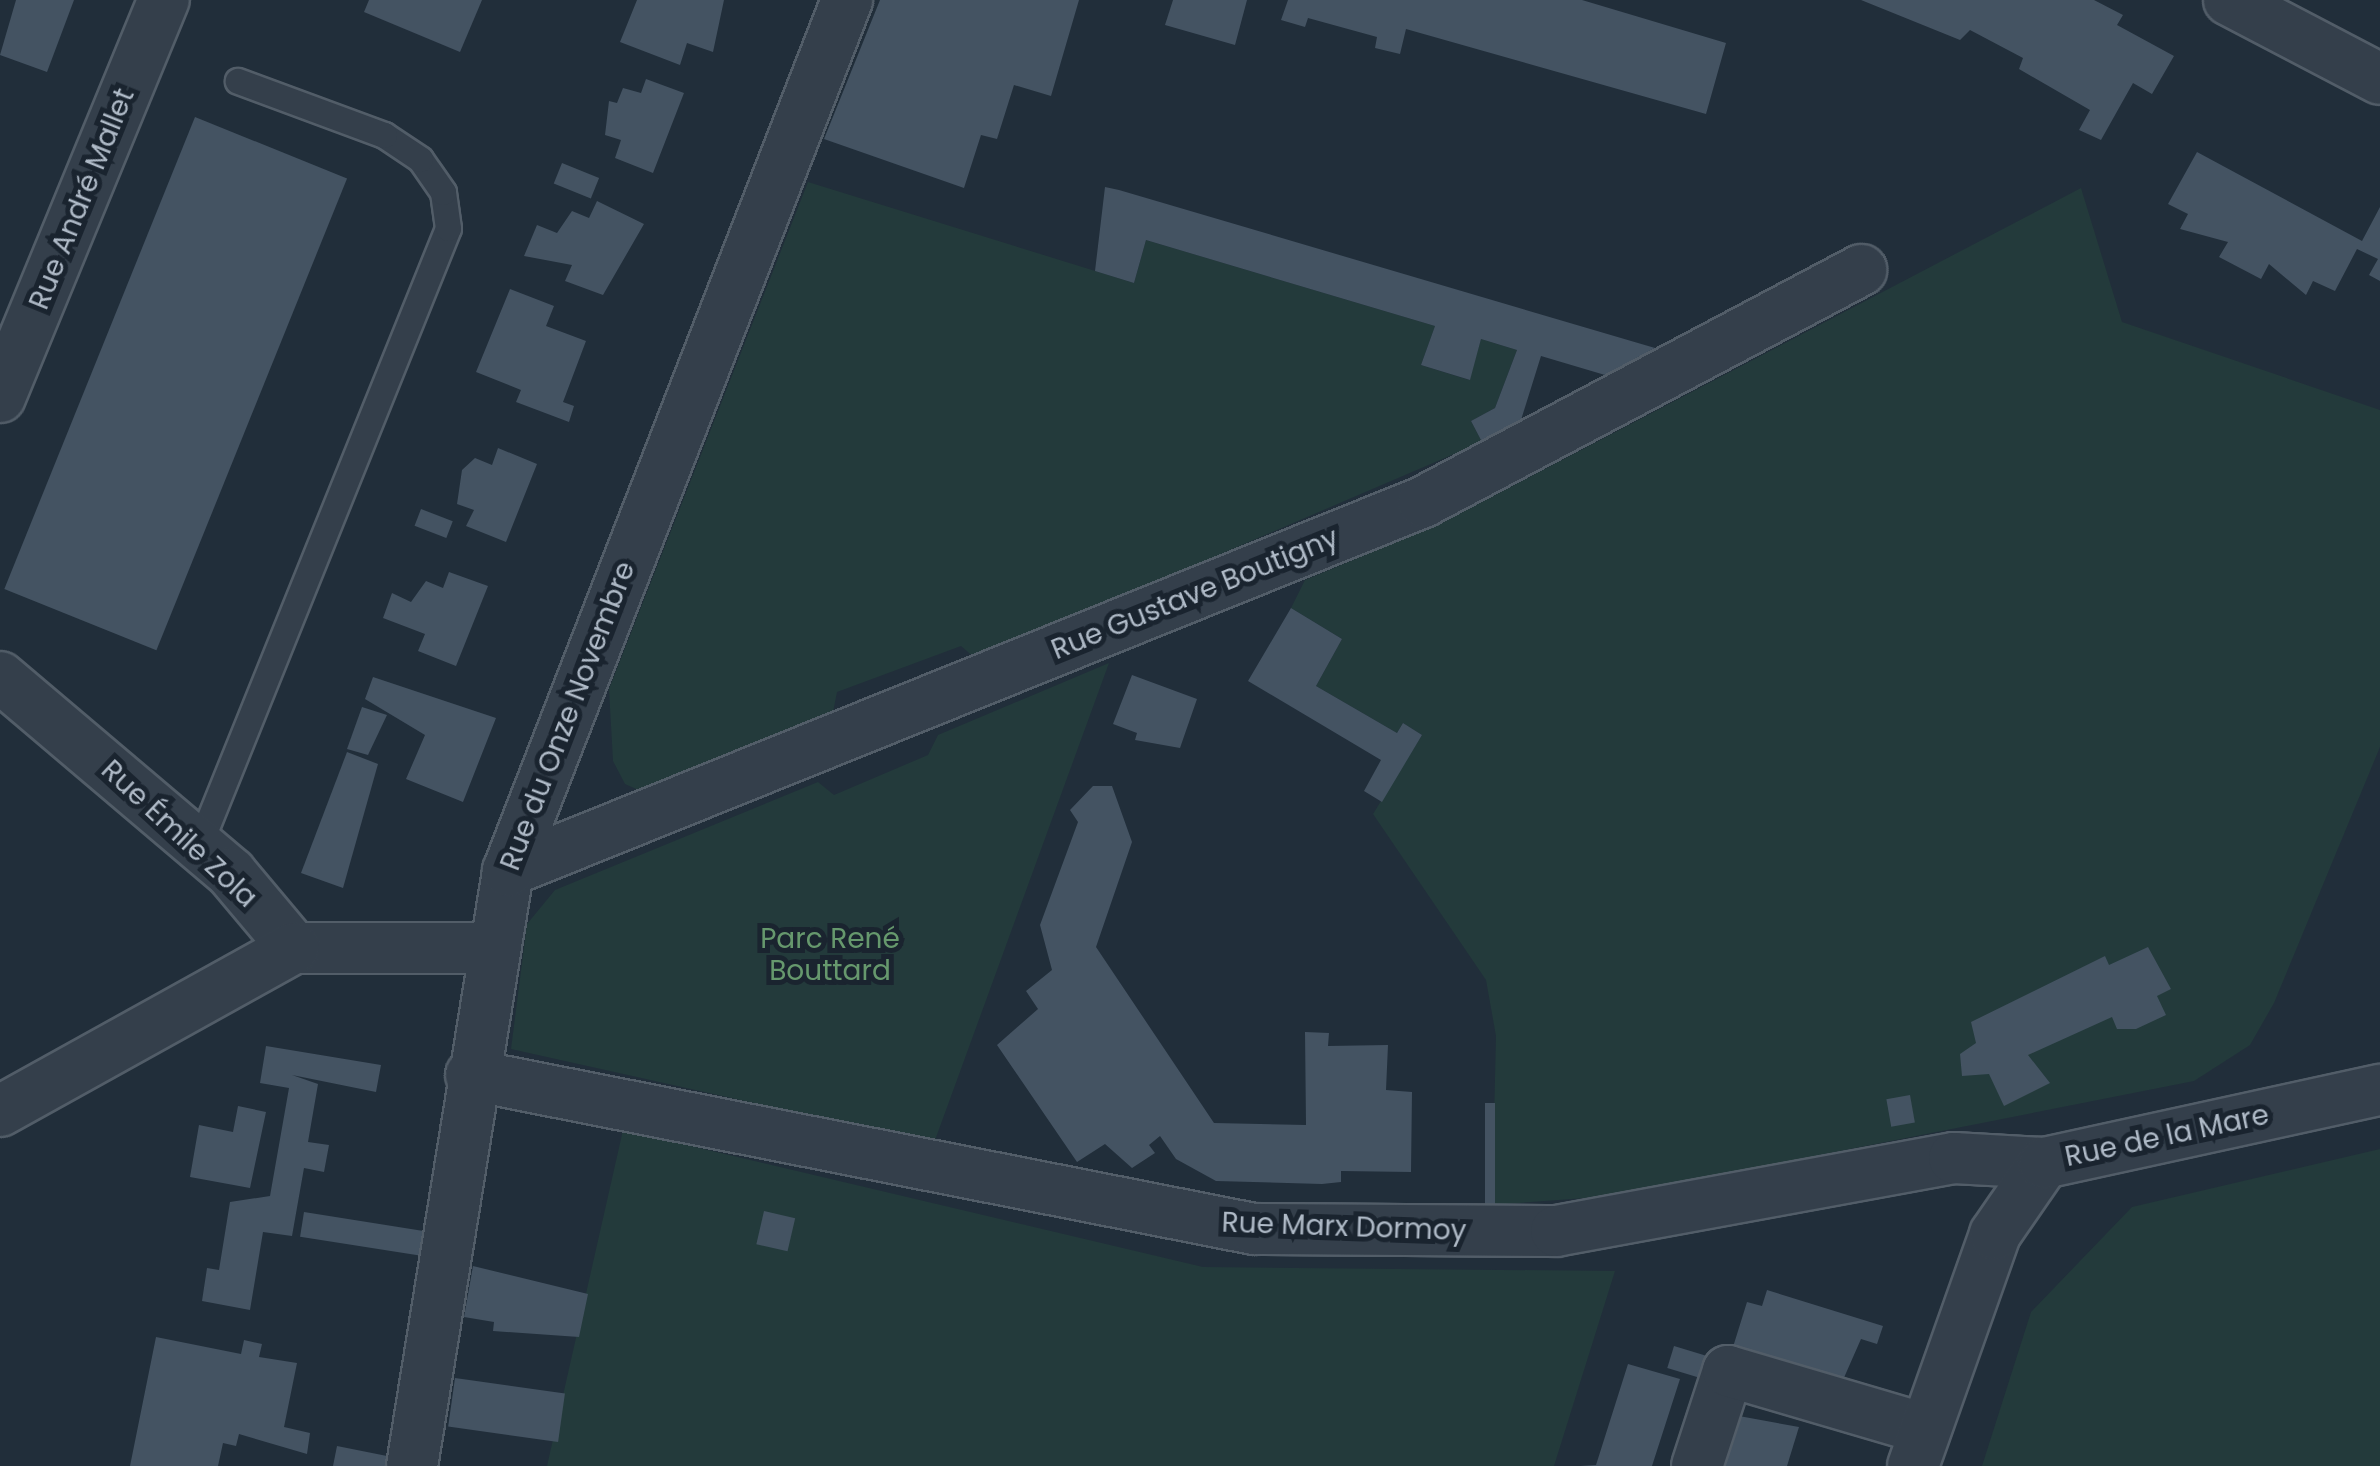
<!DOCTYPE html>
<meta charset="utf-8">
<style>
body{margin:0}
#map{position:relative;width:2380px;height:1466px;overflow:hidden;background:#212e3a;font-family:Poppins,sans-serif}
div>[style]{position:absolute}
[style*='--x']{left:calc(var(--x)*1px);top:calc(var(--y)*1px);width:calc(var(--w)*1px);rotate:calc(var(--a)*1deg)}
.green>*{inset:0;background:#233a3b}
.building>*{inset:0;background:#445362;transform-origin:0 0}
.roads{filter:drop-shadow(2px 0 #525d68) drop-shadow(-2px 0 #525d68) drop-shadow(0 2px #525d68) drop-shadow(0 -2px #525d68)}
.service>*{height:25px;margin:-12.5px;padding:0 12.5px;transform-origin:12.5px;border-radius:12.5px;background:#343f4b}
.minor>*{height:50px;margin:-25px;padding:0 25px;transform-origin:25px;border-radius:25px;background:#343f4b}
span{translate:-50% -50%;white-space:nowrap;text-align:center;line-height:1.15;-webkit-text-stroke:10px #1a242f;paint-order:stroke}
.street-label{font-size:28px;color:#afbac7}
.park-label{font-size:28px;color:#66986d}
</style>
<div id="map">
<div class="green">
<div style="clip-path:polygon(808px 182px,1134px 283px,1146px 240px,1435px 326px,1421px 365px,1469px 380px,1481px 339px,1517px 350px,1495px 408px,1471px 421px,1482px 442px,976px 659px,961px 646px,837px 692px,832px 717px,645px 793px,625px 784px,613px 761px,609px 689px)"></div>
<div style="clip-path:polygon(2081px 188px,2122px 322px,2380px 410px,2380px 747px,2274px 1003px,2250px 1045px,2194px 1081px,1613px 1196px,1492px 1205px,1496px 1036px,1486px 980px,1373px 814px,1422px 735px,1403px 723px,1397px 733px,1316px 686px,1342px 639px,1291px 608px,1305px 580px,1440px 524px)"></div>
<div style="clip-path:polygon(1109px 663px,934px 1143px,511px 1049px,527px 924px,555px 890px,818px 782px,834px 795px,928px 755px,938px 735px)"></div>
<div style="clip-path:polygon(623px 1130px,1203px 1267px,1615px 1271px,1554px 1466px,547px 1466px)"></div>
<div style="clip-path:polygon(2380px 1149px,2380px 1466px,1982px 1466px,2031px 1312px,2132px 1207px)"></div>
</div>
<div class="building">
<div style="clip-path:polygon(16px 0,74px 0,47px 72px,0 55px)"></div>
<div style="clip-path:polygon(369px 0,482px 0,460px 52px,364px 12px)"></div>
<div style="clip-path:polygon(637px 0,724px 0,713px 52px,687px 43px,680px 65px,620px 42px)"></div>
<div style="clip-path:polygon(880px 0,1079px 0,1051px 96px,1014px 85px,997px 139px,981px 135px,964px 188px,824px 139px)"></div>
<div style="clip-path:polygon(1173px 0,1247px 0,1235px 45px,1165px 25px)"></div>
<div style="clip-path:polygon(1288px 0,1582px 0,1726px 43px,1706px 114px,1406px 29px,1400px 54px,1375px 48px,1377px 37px,1308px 18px,1305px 27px,1281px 20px)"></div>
<div style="clip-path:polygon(1861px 0,2094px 0,2123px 15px,2117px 25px,2174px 56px,2152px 94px,2133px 83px,2101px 140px,2079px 130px,2090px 110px,2019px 69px,2023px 58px,1970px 30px,1960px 40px)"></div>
<div style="clip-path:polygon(646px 79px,684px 93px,653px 173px,615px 158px,621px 140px,605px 135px,609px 101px,617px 103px,623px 88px,641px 93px)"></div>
<div style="left:195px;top:117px;width:164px;height:509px;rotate:22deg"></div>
<div style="clip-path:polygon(2197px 152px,2362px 241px,2380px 207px,2380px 281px,2369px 275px,2378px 259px,2357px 249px,2335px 291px,2313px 281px,2306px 295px,2269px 264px,2261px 279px,2219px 257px,2228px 242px,2180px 229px,2188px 214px,2168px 204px)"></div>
<div style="left:562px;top:163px;width:40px;height:22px;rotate:22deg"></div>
<div style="clip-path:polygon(1105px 187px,1119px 190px,1655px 348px,1605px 375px,1541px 356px,1521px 420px,1482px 442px,1471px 421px,1495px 408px,1517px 350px,1481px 339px,1470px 380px,1421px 365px,1435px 326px,1146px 240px,1134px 283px,1095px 271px)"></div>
<div style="clip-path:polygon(597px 201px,644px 224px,603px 295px,565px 281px,572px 265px,524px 256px,537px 225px,557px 233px,572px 211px,589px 218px)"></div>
<div style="clip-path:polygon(510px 289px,554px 306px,546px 326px,586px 341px,563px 402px,574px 406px,569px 422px,516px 402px,521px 390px,476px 372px)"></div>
<div style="clip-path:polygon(498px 448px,537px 464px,506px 542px,466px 526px,474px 510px,457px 504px,462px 470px,475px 458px,492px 465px)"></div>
<div style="left:421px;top:509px;width:34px;height:18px;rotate:21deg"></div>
<div style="clip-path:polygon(449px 572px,488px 586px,456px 666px,418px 651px,425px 634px,383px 618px,392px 593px,411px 602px,426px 581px,443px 588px)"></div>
<div style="clip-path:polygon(1291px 608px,1342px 639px,1316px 686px,1397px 733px,1403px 723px,1422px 735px,1382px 802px,1364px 791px,1381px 760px,1248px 681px)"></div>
<div style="clip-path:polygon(1132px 675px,1197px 699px,1180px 748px,1135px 740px,1137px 733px,1113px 724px)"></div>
<div style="clip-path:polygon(373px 677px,496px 718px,463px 802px,406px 779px,425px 735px,365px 699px)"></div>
<div style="clip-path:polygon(362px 707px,387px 715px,368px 755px,347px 749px)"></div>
<div style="clip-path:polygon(347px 752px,378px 764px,343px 888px,301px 873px)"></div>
<div style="clip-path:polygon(1093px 786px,1112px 786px,1132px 842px,1096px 947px,1214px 1123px,1306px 1125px,1305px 1032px,1329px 1033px,1328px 1046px,1388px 1045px,1386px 1090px,1412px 1092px,1411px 1172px,1341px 1171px,1341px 1182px,1322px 1184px,1216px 1181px,1176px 1159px,1160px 1136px,1149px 1145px,1155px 1153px,1132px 1168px,1105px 1144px,1077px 1162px,997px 1045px,1038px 1009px,1026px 991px,1052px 970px,1040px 925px,1078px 822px,1070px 810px)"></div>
<div style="clip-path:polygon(2148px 947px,2171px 989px,2157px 996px,2166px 1015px,2136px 1029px,2117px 1029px,2112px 1017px,2028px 1055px,2050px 1083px,2004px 1106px,1989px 1074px,1962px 1076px,1960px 1054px,1976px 1043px,1971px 1022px,2105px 956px,2109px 965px)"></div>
<div style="clip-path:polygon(266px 1046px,381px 1065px,376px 1092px,292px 1075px,318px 1084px,308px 1142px,329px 1145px,324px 1172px,304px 1168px,292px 1236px,263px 1232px,250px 1310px,202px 1301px,207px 1268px,219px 1270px,230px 1202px,270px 1196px,289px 1088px,260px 1083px)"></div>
<div style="left:1910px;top:1095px;width:28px;height:24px;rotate:80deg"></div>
<div style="left:1485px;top:1103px;width:10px;height:101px"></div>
<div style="clip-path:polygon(238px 1106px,266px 1112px,250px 1188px,190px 1177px,199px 1125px,233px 1132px)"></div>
<div style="left:764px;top:1211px;width:32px;height:34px;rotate:13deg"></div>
<div style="left:304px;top:1212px;width:121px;height:25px;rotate:9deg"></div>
<div style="clip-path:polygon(473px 1266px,588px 1294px,579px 1337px,493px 1331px,494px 1322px,464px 1317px)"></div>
<div style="clip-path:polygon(1767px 1290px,1883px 1326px,1877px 1344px,1861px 1339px,1839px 1389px,1733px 1347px,1747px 1302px,1762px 1306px)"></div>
<div style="clip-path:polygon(156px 1337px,241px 1354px,244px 1340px,262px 1344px,259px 1357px,297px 1363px,284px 1427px,310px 1433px,307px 1454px,239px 1434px,236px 1446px,223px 1443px,218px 1466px,130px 1466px)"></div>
<div style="left:1674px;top:1346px;width:44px;height:23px;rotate:17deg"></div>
<div style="clip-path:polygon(1628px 1364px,1680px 1379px,1652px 1466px,1580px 1466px,1596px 1465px)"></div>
<div style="left:455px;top:1378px;width:111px;height:49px;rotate:8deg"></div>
<div style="clip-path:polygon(1728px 1414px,1799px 1427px,1787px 1466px,1712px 1466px)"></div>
<div style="clip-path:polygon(337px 1446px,387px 1456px,386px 1466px,333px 1466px)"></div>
</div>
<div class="roads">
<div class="service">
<div style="--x:199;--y:845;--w:665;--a:-68.02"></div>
<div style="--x:448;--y:228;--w:36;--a:-98"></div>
<div style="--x:443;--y:192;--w:40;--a:-124.9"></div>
<div style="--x:420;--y:159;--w:43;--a:-146.3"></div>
<div style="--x:384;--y:135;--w:156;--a:-159.7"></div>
</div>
<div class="minor">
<div style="--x:2229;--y:0;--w:170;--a:27.6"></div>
<div style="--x:0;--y:397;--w:430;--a:-67.6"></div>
<div style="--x:0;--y:677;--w:303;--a:40.3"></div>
<div style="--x:231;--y:873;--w:98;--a:50"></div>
<div style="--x:294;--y:948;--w:196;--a:0"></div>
<div style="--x:508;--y:871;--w:987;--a:-21.96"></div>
<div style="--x:1423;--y:502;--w:496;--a:-27.9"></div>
<div style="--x:471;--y:1075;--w:798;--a:11.13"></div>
<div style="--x:1254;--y:1229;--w:302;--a:0.4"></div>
<div style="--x:1556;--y:1231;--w:405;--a:-10.4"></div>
<div style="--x:1954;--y:1158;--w:90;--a:3.2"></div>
<div style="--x:0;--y:1111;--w:336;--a:-29"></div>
<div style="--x:412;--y:1466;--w:603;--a:-80.83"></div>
<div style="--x:508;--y:871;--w:935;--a:-68.73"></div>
<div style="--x:1697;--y:1466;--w:100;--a:-71.9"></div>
<div style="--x:1728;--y:1371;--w:205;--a:16.4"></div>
<div style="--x:1913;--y:1466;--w:246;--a:-70.5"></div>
<div style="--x:1995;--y:1234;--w:86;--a:-55.4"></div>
<div style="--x:2044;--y:1163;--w:344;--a:-12.3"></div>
</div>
</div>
<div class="street-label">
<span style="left:82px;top:199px;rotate:-68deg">Rue André Mallet</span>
<span style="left:1195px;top:594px;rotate:-22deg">Rue Gustave Boutigny</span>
<span style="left:568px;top:716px;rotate:-69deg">Rue du Onze Novembre</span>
<span style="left:179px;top:834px;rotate:43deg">Rue Émile Zola</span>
<span style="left:2167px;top:1136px;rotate:-12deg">Rue de la Mare</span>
<span style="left:1344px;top:1227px;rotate:2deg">Rue Marx Dormoy</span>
</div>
<div class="park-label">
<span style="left:830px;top:955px">Parc René<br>Bouttard</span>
</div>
</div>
